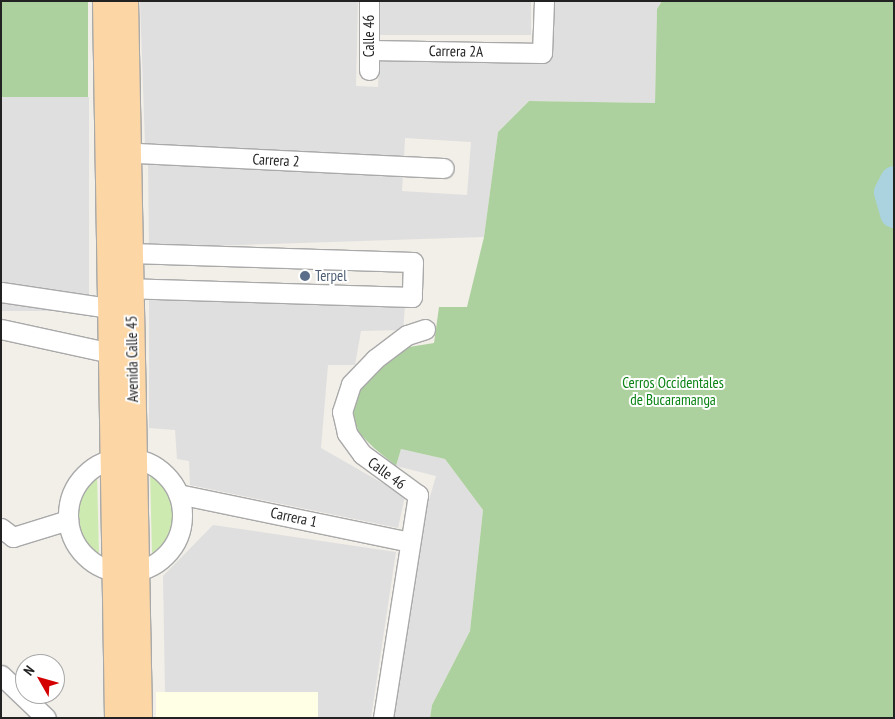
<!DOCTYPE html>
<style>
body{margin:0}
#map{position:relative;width:895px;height:719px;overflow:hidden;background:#f2efe9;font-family:"PT Sans Narrow",sans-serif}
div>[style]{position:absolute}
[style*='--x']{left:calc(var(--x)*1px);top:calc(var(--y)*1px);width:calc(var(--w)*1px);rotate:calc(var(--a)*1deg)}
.residential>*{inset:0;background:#e0dfdf;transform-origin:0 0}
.education>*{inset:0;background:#ffffe5;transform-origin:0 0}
.grass>*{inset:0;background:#cdebb0}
.forest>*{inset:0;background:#add19e;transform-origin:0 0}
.river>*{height:29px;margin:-14.5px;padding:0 14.5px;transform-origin:14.5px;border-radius:14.5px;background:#aad3df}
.roads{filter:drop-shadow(1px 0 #a9a9a9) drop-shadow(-1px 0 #a9a9a9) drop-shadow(0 1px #a9a9a9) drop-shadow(0 -1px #a9a9a9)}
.minor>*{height:19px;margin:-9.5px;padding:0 9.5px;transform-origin:9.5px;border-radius:9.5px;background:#fff}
.minor>.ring{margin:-9.5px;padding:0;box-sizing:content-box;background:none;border:19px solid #fff;border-radius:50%}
.major>*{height:25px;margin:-12.5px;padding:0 12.5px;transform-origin:12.5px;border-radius:12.5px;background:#fcd6a4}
.dots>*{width:14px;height:14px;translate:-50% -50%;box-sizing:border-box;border:2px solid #fff;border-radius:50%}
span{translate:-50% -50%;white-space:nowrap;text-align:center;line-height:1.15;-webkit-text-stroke:4px #fff;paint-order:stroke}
.street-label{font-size:15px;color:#222}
.service-label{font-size:15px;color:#4e5e75}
.left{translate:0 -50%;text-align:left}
.park-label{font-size:15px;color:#0c8416}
.frame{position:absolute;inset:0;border:2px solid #222;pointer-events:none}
.north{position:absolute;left:15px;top:654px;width:50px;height:50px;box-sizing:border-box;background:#fff;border:1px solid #a7a7a7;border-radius:50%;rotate:308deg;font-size:14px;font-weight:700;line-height:20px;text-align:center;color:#222}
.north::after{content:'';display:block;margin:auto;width:18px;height:22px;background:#d40000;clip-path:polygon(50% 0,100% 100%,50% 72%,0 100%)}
</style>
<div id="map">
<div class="residential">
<div style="clip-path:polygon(140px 1px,358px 1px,356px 86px,378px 87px,379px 57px,550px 58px,553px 1px,662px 1px,657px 9px,655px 103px,529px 101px,498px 132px,484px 237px,149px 248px,148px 162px,403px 175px,402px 191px,467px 195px,471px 142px,405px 138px,404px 157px,145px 145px)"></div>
<div style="left:380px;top:1px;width:151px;height:34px"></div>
<div style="left:1px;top:97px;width:88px;height:214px"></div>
<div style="clip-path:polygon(149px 297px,405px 306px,403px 330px,361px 331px,355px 365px,328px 365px,321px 448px,405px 496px,398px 528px,190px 485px,189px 461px,177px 459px,175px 430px,149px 428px)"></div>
<div style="clip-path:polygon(401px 449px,445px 459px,483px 510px,470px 631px,432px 705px,430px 718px,392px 718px,419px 534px,436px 476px,396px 466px)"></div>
<div style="clip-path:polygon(213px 525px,396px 552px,371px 718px,318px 718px,318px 692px,165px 694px,163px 576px)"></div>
</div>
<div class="education">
<div style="left:318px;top:692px;width:26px;height:162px;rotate:90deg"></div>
</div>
<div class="grass">
<div style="clip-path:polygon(150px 470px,167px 487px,174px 520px,167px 540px,152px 554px)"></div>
<div style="clip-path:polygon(97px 472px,99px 556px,86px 545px,73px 517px,81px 487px)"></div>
</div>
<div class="forest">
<div style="left:1px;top:1px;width:87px;height:96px"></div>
<div style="clip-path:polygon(662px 1px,894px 1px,894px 718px,430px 718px,432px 705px,470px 631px,483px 510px,445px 459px,401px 449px,396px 466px,374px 448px,359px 433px,352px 413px,355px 396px,365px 378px,389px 357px,409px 347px,434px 343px,439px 307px,467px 307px,484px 237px,498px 132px,529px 101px,655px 103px,657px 9px)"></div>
</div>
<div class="river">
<div style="--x:894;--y:180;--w:13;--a:117"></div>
<div style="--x:888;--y:192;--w:22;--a:74"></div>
</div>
<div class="roads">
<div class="minor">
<div style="--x:370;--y:50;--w:172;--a:1"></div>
<div style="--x:542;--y:53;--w:52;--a:-87.8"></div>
<div style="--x:369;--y:70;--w:69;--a:-90"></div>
<div style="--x:116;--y:152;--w:328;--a:2.8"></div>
<div style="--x:130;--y:253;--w:283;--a:1.8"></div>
<div style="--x:413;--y:262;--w:35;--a:92"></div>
<div style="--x:412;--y:297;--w:281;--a:-178.2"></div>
<div style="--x:1;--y:292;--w:110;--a:8.4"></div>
<div style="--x:1;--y:329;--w:113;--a:12.3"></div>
<div class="ring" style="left:68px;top:458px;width:95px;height:95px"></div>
<div style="--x:178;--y:494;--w:237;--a:11.7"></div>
<div style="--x:1;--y:528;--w:15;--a:37"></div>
<div style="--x:13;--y:537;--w:58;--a:-17.2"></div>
<div style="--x:1;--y:675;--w:62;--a:43.7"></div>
<div style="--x:383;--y:718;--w:226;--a:-81.1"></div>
<div style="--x:418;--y:495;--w:69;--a:-143.8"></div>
<div style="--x:362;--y:454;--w:26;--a:-126"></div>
<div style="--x:347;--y:433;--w:22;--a:-103"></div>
<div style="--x:342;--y:412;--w:29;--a:-72"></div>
<div style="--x:351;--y:384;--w:35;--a:-46"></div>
<div style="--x:375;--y:359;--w:40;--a:-37"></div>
<div style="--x:407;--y:335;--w:19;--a:-18"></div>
</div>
<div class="major">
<div style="--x:105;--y:1;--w:717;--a:89.04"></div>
<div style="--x:125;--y:1;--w:717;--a:88.88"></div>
</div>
</div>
<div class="dots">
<div style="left:305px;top:276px;background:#5c6f8a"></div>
</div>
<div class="street-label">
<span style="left:369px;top:36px;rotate:-90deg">Calle 46</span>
<span style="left:456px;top:51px;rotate:1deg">Carrera 2A</span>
<span style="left:276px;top:160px;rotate:3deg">Carrera 2</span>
<span style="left:132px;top:359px;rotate:-91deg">Avenida Calle 45</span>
<span style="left:387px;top:473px;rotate:36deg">Calle 46</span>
<span style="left:294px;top:517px;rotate:12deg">Carrera 1</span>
</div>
<div class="service-label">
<span class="left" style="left:315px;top:276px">Terpel</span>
</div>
<div class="park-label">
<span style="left:673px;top:391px">Cerros Occidentales<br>de Bucaramanga</span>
</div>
<div class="frame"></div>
<div class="north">N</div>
</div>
